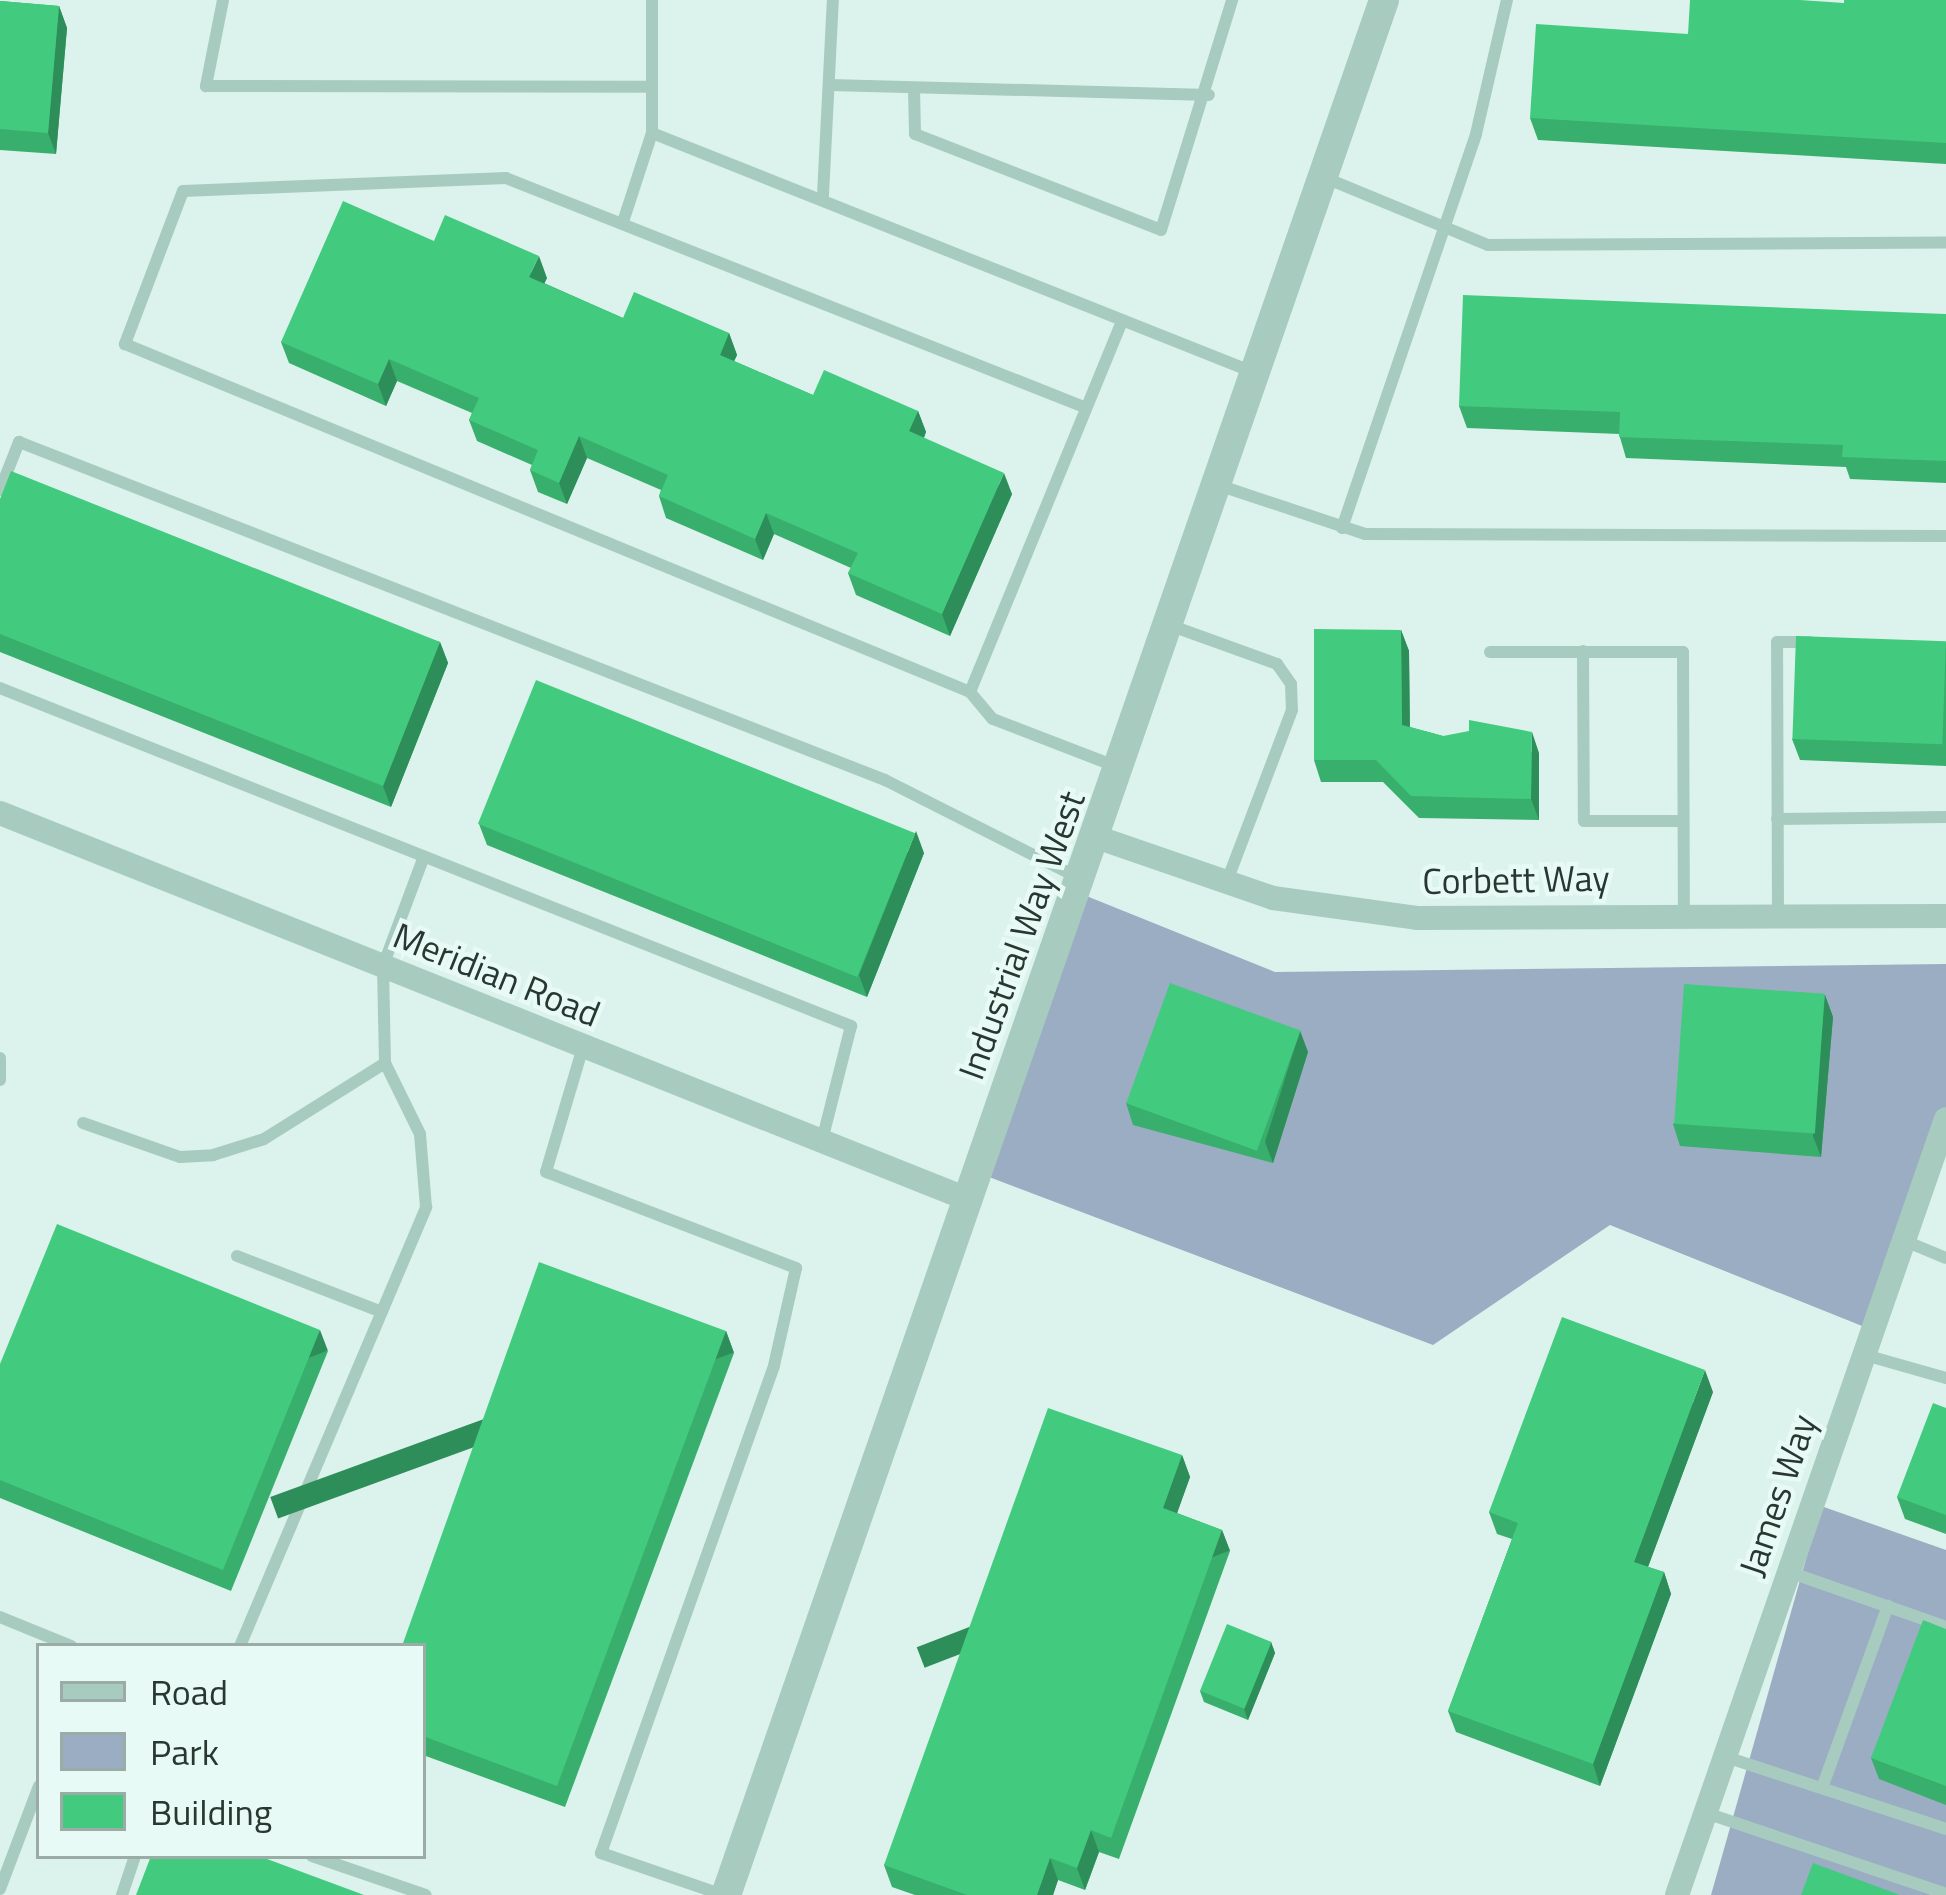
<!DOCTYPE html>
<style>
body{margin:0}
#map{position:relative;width:1946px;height:1895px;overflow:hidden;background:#dcf3ed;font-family:"Titillium Web",sans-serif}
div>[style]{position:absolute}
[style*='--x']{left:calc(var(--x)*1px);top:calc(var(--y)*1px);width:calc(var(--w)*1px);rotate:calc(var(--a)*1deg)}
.green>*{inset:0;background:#9badc3}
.service>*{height:12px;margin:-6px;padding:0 6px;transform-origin:6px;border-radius:6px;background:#a7ccbf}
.minor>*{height:24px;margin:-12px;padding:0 12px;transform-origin:12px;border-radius:12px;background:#a7ccbf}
.tertiary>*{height:30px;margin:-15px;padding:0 15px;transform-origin:15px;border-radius:15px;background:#a7ccbf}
.wall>*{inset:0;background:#39af6d}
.shaded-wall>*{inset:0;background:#2e8e59;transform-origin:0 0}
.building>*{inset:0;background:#42cb7f;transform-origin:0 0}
span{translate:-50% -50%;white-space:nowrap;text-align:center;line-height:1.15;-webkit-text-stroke:9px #e8faf6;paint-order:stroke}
.street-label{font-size:36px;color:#283830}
.legend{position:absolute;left:36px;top:1643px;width:390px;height:216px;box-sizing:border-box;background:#e8faf6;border:3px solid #9baca7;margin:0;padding:15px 21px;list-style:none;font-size:36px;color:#283830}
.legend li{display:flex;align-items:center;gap:24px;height:60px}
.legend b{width:60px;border:3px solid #9baca7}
</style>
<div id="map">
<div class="green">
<div style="clip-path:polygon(1084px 895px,1275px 972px,1946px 964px,1946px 1148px,1877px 1332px,1610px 1225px,1433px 1345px,989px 1177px)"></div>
<div style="clip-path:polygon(1821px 1506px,1946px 1550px,1946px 1895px,1711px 1895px)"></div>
</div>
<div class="service">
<div style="--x:223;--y:0;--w:88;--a:101.2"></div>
<div style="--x:206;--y:86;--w:446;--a:0.1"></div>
<div style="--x:830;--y:85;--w:379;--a:1.5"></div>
<div style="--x:914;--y:89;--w:45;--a:88.7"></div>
<div style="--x:915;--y:134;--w:264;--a:21.3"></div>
<div style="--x:1161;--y:230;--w:241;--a:-72.8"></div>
<div style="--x:652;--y:133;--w:647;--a:21.69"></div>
<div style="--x:1328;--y:179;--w:173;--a:22.4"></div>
<div style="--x:1488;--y:245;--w:458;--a:-0.3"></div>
<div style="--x:823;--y:195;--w:195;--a:-87.1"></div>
<div style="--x:623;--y:222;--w:94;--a:-72"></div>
<div style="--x:652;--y:133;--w:133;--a:-90"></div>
<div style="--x:1084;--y:407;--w:622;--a:-158.39"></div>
<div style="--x:506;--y:178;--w:323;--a:177.7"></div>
<div style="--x:183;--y:191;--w:164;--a:110.8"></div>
<div style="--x:125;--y:344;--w:914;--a:22.38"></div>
<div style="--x:970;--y:692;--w:35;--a:50"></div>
<div style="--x:993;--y:719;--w:131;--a:21.1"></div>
<div style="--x:1221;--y:486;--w:152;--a:18.4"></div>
<div style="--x:1365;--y:534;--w:581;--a:0.2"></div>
<div style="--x:0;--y:490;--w:52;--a:-68.4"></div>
<div style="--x:19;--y:442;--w:930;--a:21.32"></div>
<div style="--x:885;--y:780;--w:217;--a:26.8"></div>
<div style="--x:1342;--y:528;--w:416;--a:-71.2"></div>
<div style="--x:1476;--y:134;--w:138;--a:-77"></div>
<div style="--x:1172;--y:626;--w:112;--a:19.9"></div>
<div style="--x:1277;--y:664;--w:24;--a:55"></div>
<div style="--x:1291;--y:684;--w:26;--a:88"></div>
<div style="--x:1292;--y:710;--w:186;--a:110.8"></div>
<div style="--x:1583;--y:651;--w:170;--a:89.7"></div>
<div style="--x:1584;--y:821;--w:99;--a:0"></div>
<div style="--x:1490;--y:652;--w:193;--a:0"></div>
<div style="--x:1683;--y:652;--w:261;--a:89.8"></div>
<div style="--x:0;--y:688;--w:916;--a:21.66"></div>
<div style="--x:851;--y:1026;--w:119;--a:104.2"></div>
<div style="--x:970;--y:692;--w:399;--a:-67.7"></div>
<div style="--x:1777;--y:819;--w:169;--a:-0.7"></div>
<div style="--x:1778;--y:913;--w:271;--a:-90.2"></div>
<div style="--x:1777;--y:642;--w:33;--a:0"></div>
<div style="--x:583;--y:1047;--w:130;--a:106.5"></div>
<div style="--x:546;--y:1172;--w:268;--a:21"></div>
<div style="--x:796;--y:1268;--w:100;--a:102.7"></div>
<div style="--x:774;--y:1366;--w:517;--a:109.56"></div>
<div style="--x:601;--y:1853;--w:129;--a:19"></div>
<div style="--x:0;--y:1058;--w:22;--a:90"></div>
<div style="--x:83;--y:1123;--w:103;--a:19.3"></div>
<div style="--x:180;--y:1157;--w:33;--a:-3"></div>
<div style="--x:213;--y:1155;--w:53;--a:-17.4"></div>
<div style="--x:264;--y:1139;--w:143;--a:-32.1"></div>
<div style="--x:1905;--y:1241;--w:44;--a:22.5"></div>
<div style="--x:237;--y:1256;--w:155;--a:21.1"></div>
<div style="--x:1865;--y:1355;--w:84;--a:15.9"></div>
<div style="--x:1789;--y:1572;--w:166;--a:19.3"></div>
<div style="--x:0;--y:1617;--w:77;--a:22.2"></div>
<div style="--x:240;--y:1646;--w:477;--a:-67"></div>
<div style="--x:426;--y:1207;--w:73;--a:-94.7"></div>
<div style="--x:420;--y:1134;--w:79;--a:-116.2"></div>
<div style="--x:385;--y:1063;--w:97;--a:-91.2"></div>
<div style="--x:383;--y:966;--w:114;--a:-69.5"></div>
<div style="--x:1726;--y:1757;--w:231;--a:18.1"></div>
<div style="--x:1822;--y:1788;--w:194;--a:-70.1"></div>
<div style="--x:1706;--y:1813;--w:253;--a:18.6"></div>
<div style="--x:312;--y:1856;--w:120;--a:18.9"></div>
<div style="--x:0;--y:1889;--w:110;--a:-69.3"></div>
<div style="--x:122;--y:1895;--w:41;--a:-71.6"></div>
</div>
<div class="minor">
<div style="--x:0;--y:813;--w:1041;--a:21.76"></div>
<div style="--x:1099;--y:838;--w:184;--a:19"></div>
<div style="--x:1273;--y:898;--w:145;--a:7.9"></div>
<div style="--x:1417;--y:918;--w:529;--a:-0.22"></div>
<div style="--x:1677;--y:1895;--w:821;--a:-70.88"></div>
</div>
<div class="tertiary">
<div style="--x:726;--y:1895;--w:2006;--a:-70.85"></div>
</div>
<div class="wall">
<div style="clip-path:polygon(1946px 0,1946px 164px,1538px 140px,1530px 118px,1688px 34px,1844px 3px)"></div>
<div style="clip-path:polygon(0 1px,59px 6px,67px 28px,56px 154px,0 150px)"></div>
<div style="clip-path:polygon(434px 241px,547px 278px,544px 283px,623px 318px,729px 333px,737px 355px,734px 361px,813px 395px,918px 411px,926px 432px,924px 438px,1012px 494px,950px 636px,856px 595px,848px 573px,851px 568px,774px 534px,763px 560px,666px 518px,659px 496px,661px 490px,587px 458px,567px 504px,538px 492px,530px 470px,532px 465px,477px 441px,469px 420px,472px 413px,397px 381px,386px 406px,289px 363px,281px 342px)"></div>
<div style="clip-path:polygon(1946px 314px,1946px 483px,1850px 479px,1846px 467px,1626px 458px,1619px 434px,1467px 428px,1459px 406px)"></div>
<div style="clip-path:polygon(0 499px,440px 642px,448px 663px,391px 807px,0 652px)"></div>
<div style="clip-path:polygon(1401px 630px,1409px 651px,1410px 727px,1443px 736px,1539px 753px,1539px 820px,1419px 818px,1383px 782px,1321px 782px,1314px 760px)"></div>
<div style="clip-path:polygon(1946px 642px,1946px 766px,1800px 760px,1792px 739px)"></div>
<div style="clip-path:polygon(479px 824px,924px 853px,867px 997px,487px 845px)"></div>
<div style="clip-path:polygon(1825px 995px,1833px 1017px,1821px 1157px,1680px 1146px,1673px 1124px)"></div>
<div style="clip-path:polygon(1300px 1031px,1308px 1052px,1273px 1163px,1133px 1125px,1126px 1103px)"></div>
<div style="clip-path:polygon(726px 1331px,734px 1353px,565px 1807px,423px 1755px,423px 1646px)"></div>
<div style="clip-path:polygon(328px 1351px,231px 1591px,0 1498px,0 1364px)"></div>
<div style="clip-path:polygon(1713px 1392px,1648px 1567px,1664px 1572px,1671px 1594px,1600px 1786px,1456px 1732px,1448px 1711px,1512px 1539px,1497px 1534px,1489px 1512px)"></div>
<div style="clip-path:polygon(1946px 1408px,1946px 1534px,1905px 1519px,1897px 1497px)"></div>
<div style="clip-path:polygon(1182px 1455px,1190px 1477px,1177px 1513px,1222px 1530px,1230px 1551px,1119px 1859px,1099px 1852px,1085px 1890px,1058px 1880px,1053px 1895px,915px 1895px,892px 1887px,884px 1865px)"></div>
<div style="clip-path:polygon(1946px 1629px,1946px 1805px,1879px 1779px,1871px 1758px)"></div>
<div style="clip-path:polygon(1271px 1642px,1275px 1653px,1248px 1720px,1204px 1702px,1200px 1691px)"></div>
</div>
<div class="shaded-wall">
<div style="clip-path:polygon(59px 6px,67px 28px,56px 154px,48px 133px)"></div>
<div style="clip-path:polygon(539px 256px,547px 278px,537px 299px,529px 277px)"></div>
<div style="clip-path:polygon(729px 333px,737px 355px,727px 376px,720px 355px)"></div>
<div style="clip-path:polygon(389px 359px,397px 381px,386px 406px,378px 384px)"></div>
<div style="clip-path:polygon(918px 411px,926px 432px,917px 453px,909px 431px)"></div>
<div style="clip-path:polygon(579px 436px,587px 458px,567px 504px,559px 483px)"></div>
<div style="clip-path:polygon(1004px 473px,1012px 494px,950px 636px,942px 614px)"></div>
<div style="clip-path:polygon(766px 513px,774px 534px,763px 560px,755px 539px)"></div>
<div style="clip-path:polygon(1401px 630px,1409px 651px,1410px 747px,1402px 725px)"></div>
<div style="clip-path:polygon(440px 642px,448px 663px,391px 807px,383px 786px)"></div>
<div style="clip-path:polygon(1532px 732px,1539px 753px,1539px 820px,1531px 799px)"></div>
<div style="clip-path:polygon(916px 831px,924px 853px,867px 997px,859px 975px)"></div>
<div style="clip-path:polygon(1825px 995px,1833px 1017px,1821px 1157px,1813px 1136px)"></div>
<div style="clip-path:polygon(1300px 1031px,1308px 1052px,1273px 1163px,1265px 1142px)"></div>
<div style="left:320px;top:1330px;width:22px;height:259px;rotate:69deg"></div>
<div style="left:726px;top:1331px;width:23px;height:485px;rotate:70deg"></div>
<div style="clip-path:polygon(1705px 1370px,1713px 1392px,1642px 1583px,1634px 1562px)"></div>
<div style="clip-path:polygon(1182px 1455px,1190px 1477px,1171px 1530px,1163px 1508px)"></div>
<div style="left:1222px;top:1530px;width:22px;height:327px;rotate:69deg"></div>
<div style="clip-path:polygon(1664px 1572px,1671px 1594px,1600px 1786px,1593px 1764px)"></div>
<div style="clip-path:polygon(1271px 1642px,1275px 1653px,1248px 1720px,1244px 1709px)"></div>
<div style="clip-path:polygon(1091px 1830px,1099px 1852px,1085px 1890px,1077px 1868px)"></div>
<div style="clip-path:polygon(1050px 1858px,1058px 1880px,1053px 1895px,1037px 1895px)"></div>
</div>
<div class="building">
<div style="clip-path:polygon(1690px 0,1800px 0,1844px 3px,1844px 0,1946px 0,1946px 143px,1530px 118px,1536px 24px,1688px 34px)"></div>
<div style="clip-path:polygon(0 1px,59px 6px,48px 133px,0 129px)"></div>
<div style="clip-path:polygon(343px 201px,434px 241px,445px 215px,539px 256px,529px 277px,623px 318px,634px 292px,729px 333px,720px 355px,813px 395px,824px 370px,918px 411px,909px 431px,1004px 473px,942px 614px,848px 573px,858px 553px,766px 513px,755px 539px,659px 496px,668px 475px,579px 436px,559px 483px,530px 470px,538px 450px,469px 420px,479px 398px,389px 359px,378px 384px,281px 342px)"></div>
<div style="clip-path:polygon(1463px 295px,1946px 314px,1946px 461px,1842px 457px,1843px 445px,1619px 437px,1620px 412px,1459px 406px)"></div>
<div style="clip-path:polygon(11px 471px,440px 642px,383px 786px,0 634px,0 499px)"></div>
<div style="clip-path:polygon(1314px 629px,1401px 630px,1402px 725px,1443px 736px,1469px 731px,1469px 720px,1532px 732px,1531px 799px,1411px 796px,1376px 760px,1314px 760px)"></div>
<div style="left:1796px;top:636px;width:150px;height:103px;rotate:2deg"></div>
<div style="left:536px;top:680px;width:409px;height:155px;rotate:22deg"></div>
<div style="left:1170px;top:983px;width:139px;height:128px;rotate:20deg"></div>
<div style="left:1684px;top:984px;width:141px;height:140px;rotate:4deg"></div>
<div style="clip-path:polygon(57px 1224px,320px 1330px,223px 1570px,0 1480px,0 1364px)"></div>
<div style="clip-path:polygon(539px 1262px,726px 1331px,557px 1786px,423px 1736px,423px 1646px,402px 1646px)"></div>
<div style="clip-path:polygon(1562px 1317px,1705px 1370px,1634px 1562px,1664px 1572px,1593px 1764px,1448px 1711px,1518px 1523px,1489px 1512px)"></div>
<div style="clip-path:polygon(1933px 1403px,1946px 1408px,1946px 1515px,1897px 1497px)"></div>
<div style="clip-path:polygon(1048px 1408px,1182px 1455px,1163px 1508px,1222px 1530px,1111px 1838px,1091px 1830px,1077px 1868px,1050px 1858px,1037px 1895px,967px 1895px,884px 1865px)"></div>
<div style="clip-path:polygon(1923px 1620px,1946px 1629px,1946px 1786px,1871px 1758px)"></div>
<div style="left:1227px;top:1624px;width:48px;height:72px;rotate:22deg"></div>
<div style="clip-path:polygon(151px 1856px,259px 1856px,364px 1895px,136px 1895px)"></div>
<div style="clip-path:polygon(1813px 1863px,1900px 1895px,1801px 1895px)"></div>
</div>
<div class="street-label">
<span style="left:1516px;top:879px;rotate:-1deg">Corbett Way</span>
<span style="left:1021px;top:935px;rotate:-70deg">Industrial Way West</span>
<span style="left:497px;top:974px;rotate:22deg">Meridian Road</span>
<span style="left:1777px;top:1495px;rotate:-71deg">James Way</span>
</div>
<ul class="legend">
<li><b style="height:15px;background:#a7ccbf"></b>Road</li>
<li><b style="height:33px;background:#9badc3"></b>Park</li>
<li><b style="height:33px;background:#42cb7f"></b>Building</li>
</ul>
</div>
